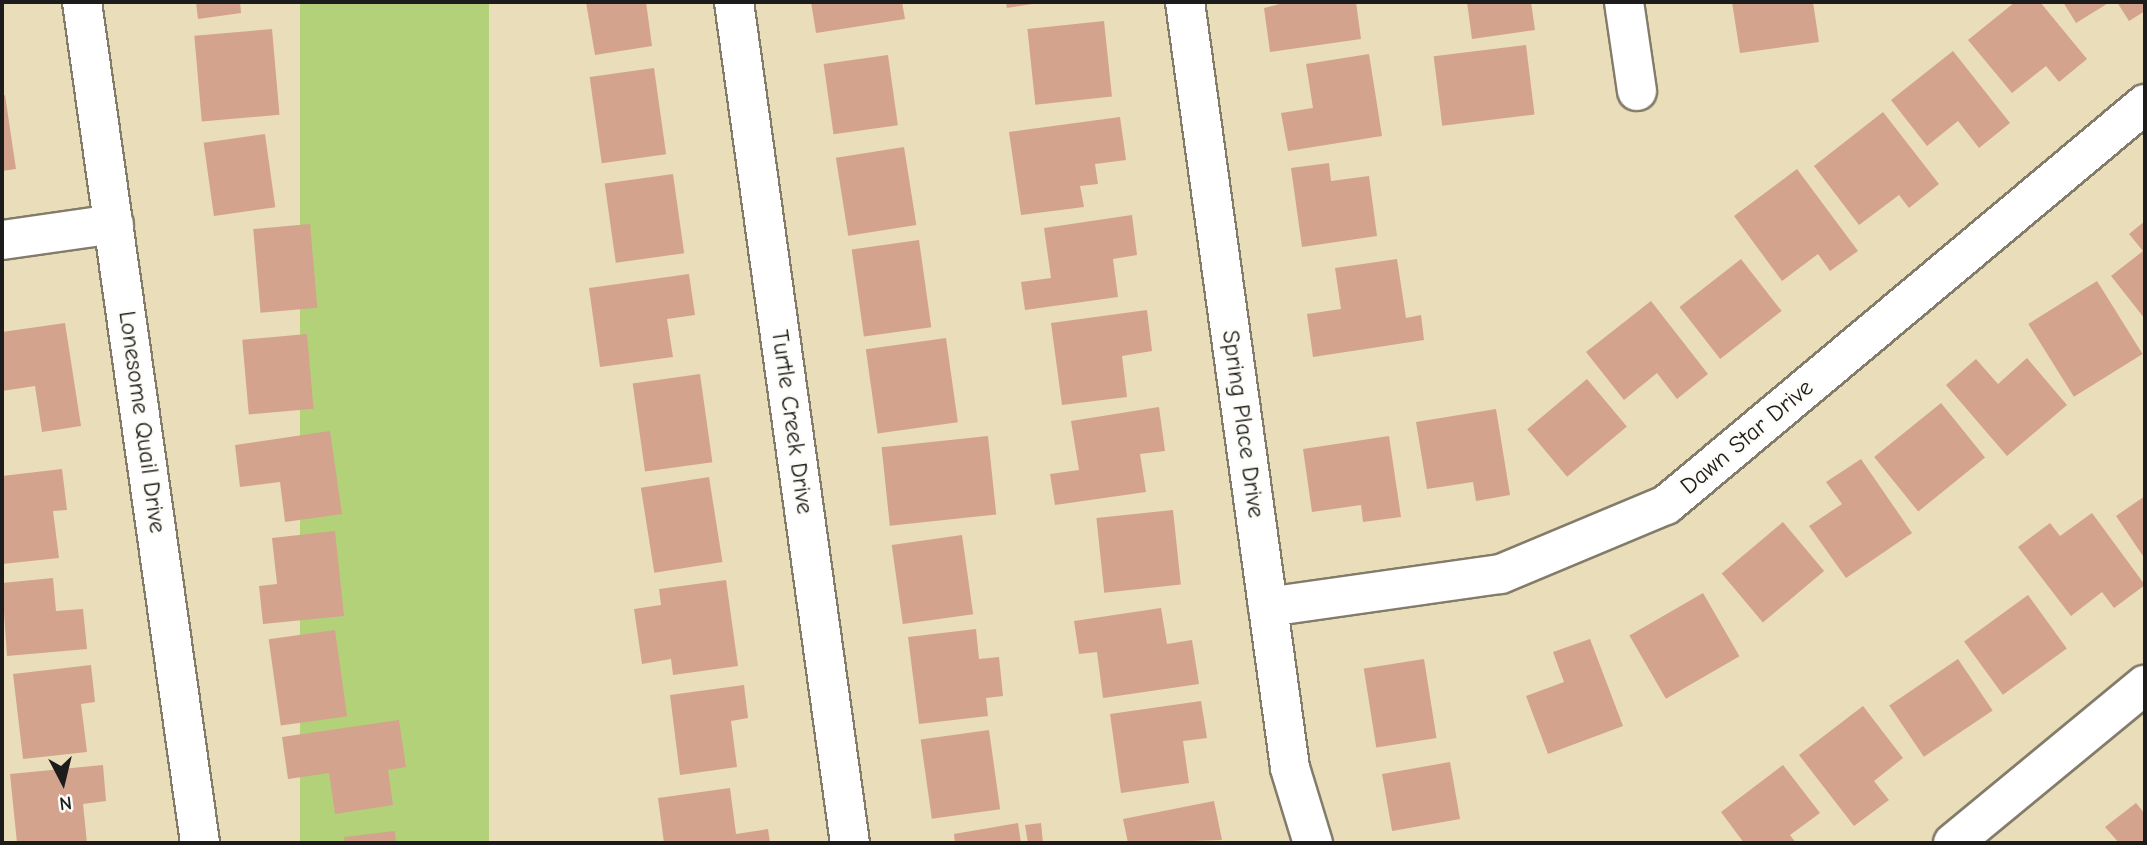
<!DOCTYPE html>
<style>
body{margin:0}
#map{position:relative;width:2147px;height:845px;overflow:hidden;background:#eaddb9;font-family:"Comic Neue",sans-serif}
div>[style]{position:absolute}
[style*='--x']{left:calc(var(--x)*1px);top:calc(var(--y)*1px);width:calc(var(--w)*1px);rotate:calc(var(--a)*1deg)}
.green>*{inset:0;background:#b2d179;transform-origin:0 0}
.building>*{inset:0;background:#d4a38d;transform-origin:0 0}
.roads{filter:drop-shadow(2px 0 #837c6a) drop-shadow(-2px 0 #837c6a) drop-shadow(0 2px #837c6a) drop-shadow(0 -2px #837c6a)}
.minor>*{height:38px;margin:-19px;padding:0 19px;transform-origin:19px;border-radius:19px;background:#fff}
span{translate:-50% -50%;white-space:nowrap;text-align:center;line-height:1.15;-webkit-text-stroke:5px #fdfcf7;paint-order:stroke}
.street-label{font-size:24px;color:#1c1c1c}
.frame{position:absolute;inset:0;border:4px solid #1c1c1c;pointer-events:none}
.north{position:absolute;left:28px;top:747px;width:70px;height:70px;-webkit-text-stroke:5px #fdfcf7;paint-order:stroke;rotate:173deg;font-size:19px;font-weight:700;line-height:28px;text-align:center;color:#1c1c1c}
.north::after{content:'';display:block;margin:auto;width:24px;height:32px;background:#1c1c1c;clip-path:polygon(50% 0,100% 100%,50% 72%,0 100%)}
</style>
<div id="map">
<div class="green">
<div style="left:300px;top:2px;width:189px;height:850px"></div>
</div>
<div class="building">
<div style="clip-path:polygon(196px 2px,240px 2px,241px 13px,198px 19px)"></div>
<div style="clip-path:polygon(586px 2px,646px 2px,652px 46px,595px 55px)"></div>
<div style="clip-path:polygon(811px 2px,902px 2px,905px 19px,816px 33px)"></div>
<div style="clip-path:polygon(1006px 2px,1039px 2px,1039px 3px,1007px 8px)"></div>
<div style="clip-path:polygon(1287px 2px,1356px 2px,1361px 39px,1270px 52px,1264px 8px)"></div>
<div style="clip-path:polygon(1467px 2px,1531px 2px,1535px 30px,1472px 39px)"></div>
<div style="clip-path:polygon(1732px 2px,1813px 2px,1819px 42px,1740px 53px)"></div>
<div style="clip-path:polygon(2015px 2px,2040px 2px,2087px 59px,2059px 82px,2046px 66px,2012px 93px,1968px 40px)"></div>
<div style="clip-path:polygon(2063px 2px,2110px 2px,2076px 23px)"></div>
<div style="clip-path:polygon(2117px 2px,2145px 2px,2145px 11px,2129px 21px)"></div>
<div style="left:1104px;top:21px;width:76px;height:77px;rotate:84deg"></div>
<div style="left:272px;top:29px;width:86px;height:78px;rotate:85deg"></div>
<div style="left:1526px;top:45px;width:70px;height:93px;rotate:83deg"></div>
<div style="clip-path:polygon(1953px 51px,2010px 123px,1979px 148px,1958px 121px,1927px 146px,1891px 100px)"></div>
<div style="clip-path:polygon(1369px 54px,1382px 136px,1288px 151px,1281px 113px,1313px 108px,1306px 64px)"></div>
<div style="left:888px;top:55px;width:71px;height:65px;rotate:82deg"></div>
<div style="left:654px;top:68px;width:87px;height:65px;rotate:82deg"></div>
<div style="clip-path:polygon(5px 95px,16px 169px,2px 171px,2px 96px)"></div>
<div style="clip-path:polygon(1883px 112px,1939px 184px,1909px 208px,1899px 195px,1859px 225px,1814px 166px)"></div>
<div style="clip-path:polygon(1120px 117px,1126px 160px,1095px 164px,1098px 184px,1080px 186px,1084px 207px,1021px 215px,1009px 132px)"></div>
<div style="left:265px;top:134px;width:74px;height:62px;rotate:82deg"></div>
<div style="left:904px;top:147px;width:79px;height:69px;rotate:81deg"></div>
<div style="clip-path:polygon(1329px 163px,1331px 181px,1369px 176px,1377px 236px,1302px 247px,1291px 168px)"></div>
<div style="clip-path:polygon(1797px 169px,1858px 251px,1830px 271px,1818px 254px,1782px 281px,1734px 216px)"></div>
<div style="left:673px;top:174px;width:80px;height:69px;rotate:82deg"></div>
<div style="clip-path:polygon(1132px 215px,1137px 255px,1113px 259px,1118px 297px,1025px 310px,1021px 282px,1051px 278px,1044px 228px)"></div>
<div style="clip-path:polygon(2145px 221px,2145px 319px,2111px 276px,2143px 251px,2129px 234px)"></div>
<div style="left:310px;top:224px;width:84px;height:57px;rotate:85deg"></div>
<div style="left:919px;top:240px;width:88px;height:68px;rotate:82deg"></div>
<div style="clip-path:polygon(1397px 259px,1406px 318px,1421px 315px,1424px 340px,1313px 357px,1307px 314px,1341px 309px,1335px 268px)"></div>
<div style="left:1741px;top:259px;width:66px;height:78px;rotate:52deg"></div>
<div style="clip-path:polygon(689px 274px,695px 315px,667px 319px,673px 357px,600px 367px,589px 288px)"></div>
<div style="left:2097px;top:281px;width:86px;height:81px;rotate:58deg"></div>
<div style="clip-path:polygon(1651px 301px,1708px 374px,1677px 399px,1657px 373px,1624px 400px,1586px 352px)"></div>
<div style="clip-path:polygon(1147px 310px,1152px 351px,1122px 356px,1127px 397px,1062px 405px,1051px 323px)"></div>
<div style="clip-path:polygon(65px 323px,81px 426px,42px 432px,35px 386px,2px 391px,2px 332px)"></div>
<div style="left:307px;top:334px;width:75px;height:65px;rotate:85deg"></div>
<div style="left:946px;top:338px;width:85px;height:81px;rotate:82deg"></div>
<div style="clip-path:polygon(2027px 358px,2067px 405px,2007px 456px,1946px 385px,1976px 359px,1998px 384px)"></div>
<div style="left:700px;top:374px;width:89px;height:68px;rotate:82deg"></div>
<div style="left:1587px;top:379px;width:62px;height:78px;rotate:50deg"></div>
<div style="left:1941px;top:403px;width:70px;height:86px;rotate:51deg"></div>
<div style="clip-path:polygon(1159px 407px,1165px 451px,1140px 454px,1146px 492px,1055px 505px,1050px 474px,1079px 470px,1071px 421px)"></div>
<div style="clip-path:polygon(1496px 409px,1510px 495px,1476px 501px,1473px 482px,1427px 489px,1416px 422px)"></div>
<div style="clip-path:polygon(330px 431px,342px 514px,285px 522px,280px 482px,240px 487px,235px 445px)"></div>
<div style="left:988px;top:436px;width:79px;height:107px;rotate:84deg"></div>
<div style="clip-path:polygon(1389px 436px,1401px 517px,1363px 522px,1361px 505px,1312px 512px,1303px 449px)"></div>
<div style="clip-path:polygon(1861px 459px,1912px 533px,1846px 578px,1809px 526px,1842px 504px,1826px 482px)"></div>
<div style="clip-path:polygon(62px 469px,67px 510px,53px 511px,59px 558px,2px 564px,2px 476px)"></div>
<div style="left:709px;top:477px;width:86px;height:69px;rotate:81deg"></div>
<div style="clip-path:polygon(2145px 496px,2145px 559px,2116px 516px)"></div>
<div style="left:1173px;top:510px;width:75px;height:77px;rotate:84deg"></div>
<div style="clip-path:polygon(2092px 513px,2145px 585px,2114px 608px,2102px 592px,2071px 616px,2018px 547px,2050px 523px,2060px 536px)"></div>
<div style="left:1783px;top:522px;width:64px;height:80px;rotate:50deg"></div>
<div style="clip-path:polygon(335px 531px,344px 616px,263px 624px,259px 586px,277px 584px,272px 538px)"></div>
<div style="left:962px;top:535px;width:80px;height:71px;rotate:82deg"></div>
<div style="clip-path:polygon(53px 578px,56px 611px,83px 609px,87px 649px,7px 656px,2px 583px)"></div>
<div style="clip-path:polygon(726px 580px,738px 666px,673px 675px,671px 659px,642px 664px,634px 609px,661px 605px,659px 589px)"></div>
<div style="left:1703px;top:593px;width:73px;height:85px;rotate:60deg"></div>
<div style="left:2028px;top:595px;width:66px;height:79px;rotate:54deg"></div>
<div style="clip-path:polygon(1161px 608px,1167px 644px,1192px 640px,1199px 684px,1103px 698px,1097px 652px,1079px 654px,1074px 621px)"></div>
<div style="clip-path:polygon(976px 629px,979px 659px,999px 657px,1003px 696px,986px 698px,988px 716px,919px 724px,908px 637px)"></div>
<div style="left:335px;top:630px;width:87px;height:67px;rotate:82deg"></div>
<div style="clip-path:polygon(1590px 639px,1623px 726px,1548px 754px,1526px 696px,1564px 682px,1553px 652px)"></div>
<div style="left:1424px;top:659px;width:80px;height:61px;rotate:81deg"></div>
<div style="left:1958px;top:659px;width:62px;height:83px;rotate:56deg"></div>
<div style="clip-path:polygon(91px 665px,95px 702px,81px 704px,87px 752px,23px 759px,13px 674px)"></div>
<div style="clip-path:polygon(744px 685px,748px 718px,731px 721px,737px 767px,680px 775px,670px 695px)"></div>
<div style="clip-path:polygon(1201px 701px,1207px 738px,1183px 741px,1189px 783px,1121px 793px,1110px 714px)"></div>
<div style="clip-path:polygon(1863px 706px,1903px 758px,1874px 781px,1889px 800px,1854px 826px,1799px 755px)"></div>
<div style="clip-path:polygon(399px 720px,406px 767px,388px 770px,393px 805px,335px 814px,329px 773px,288px 779px,282px 737px)"></div>
<div style="left:989px;top:730px;width:80px;height:69px;rotate:82deg"></div>
<div style="left:1450px;top:762px;width:58px;height:69px;rotate:80deg"></div>
<div style="clip-path:polygon(103px 765px,106px 801px,83px 804px,87px 843px,17px 843px,10px 774px)"></div>
<div style="clip-path:polygon(1783px 765px,1820px 813px,1790px 835px,1796px 843px,1744px 843px,1721px 812px)"></div>
<div style="clip-path:polygon(730px 788px,736px 834px,768px 829px,770px 843px,664px 843px,658px 798px)"></div>
<div style="clip-path:polygon(1214px 801px,1222px 840px,1128px 843px,1123px 819px)"></div>
<div style="clip-path:polygon(2136px 803px,2145px 814px,2145px 843px,2119px 843px,2105px 827px)"></div>
<div style="clip-path:polygon(1018px 823px,1021px 843px,955px 843px,954px 834px)"></div>
<div style="clip-path:polygon(1041px 823px,1043px 843px,1028px 843px,1025px 825px)"></div>
<div style="clip-path:polygon(395px 831px,396px 843px,345px 843px,344px 837px)"></div>
</div>
<div class="roads">
<div class="minor">
<div style="--x:82;--y:2;--w:849;--a:82.01"></div>
<div style="--x:734;--y:2;--w:849;--a:82.15"></div>
<div style="--x:1185;--y:2;--w:773;--a:82.19"></div>
<div style="--x:1290;--y:768;--w:78;--a:73"></div>
<div style="--x:1624;--y:2;--w:90;--a:81.7"></div>
<div style="--x:2;--y:240;--w:113;--a:-8.1"></div>
<div style="--x:1268;--y:607;--w:235;--a:-8.1"></div>
<div style="--x:1501;--y:574;--w:179;--a:-22.7"></div>
<div style="--x:1666;--y:505;--w:625;--a:-39.93"></div>
<div style="--x:1953;--y:843;--w:249;--a:-39.5"></div>
</div>
</div>
<div class="street-label">
<span style="left:142px;top:422px;rotate:82deg">Lonesome Quail Drive</span>
<span style="left:792px;top:422px;rotate:82deg">Turtle Creek Drive</span>
<span style="left:1243px;top:424px;rotate:82deg">Spring Place Drive</span>
<span style="left:1747px;top:437px;rotate:-40deg">Dawn Star Drive</span>
</div>
<div class="frame"></div>
<div class="north">N</div>
</div>
